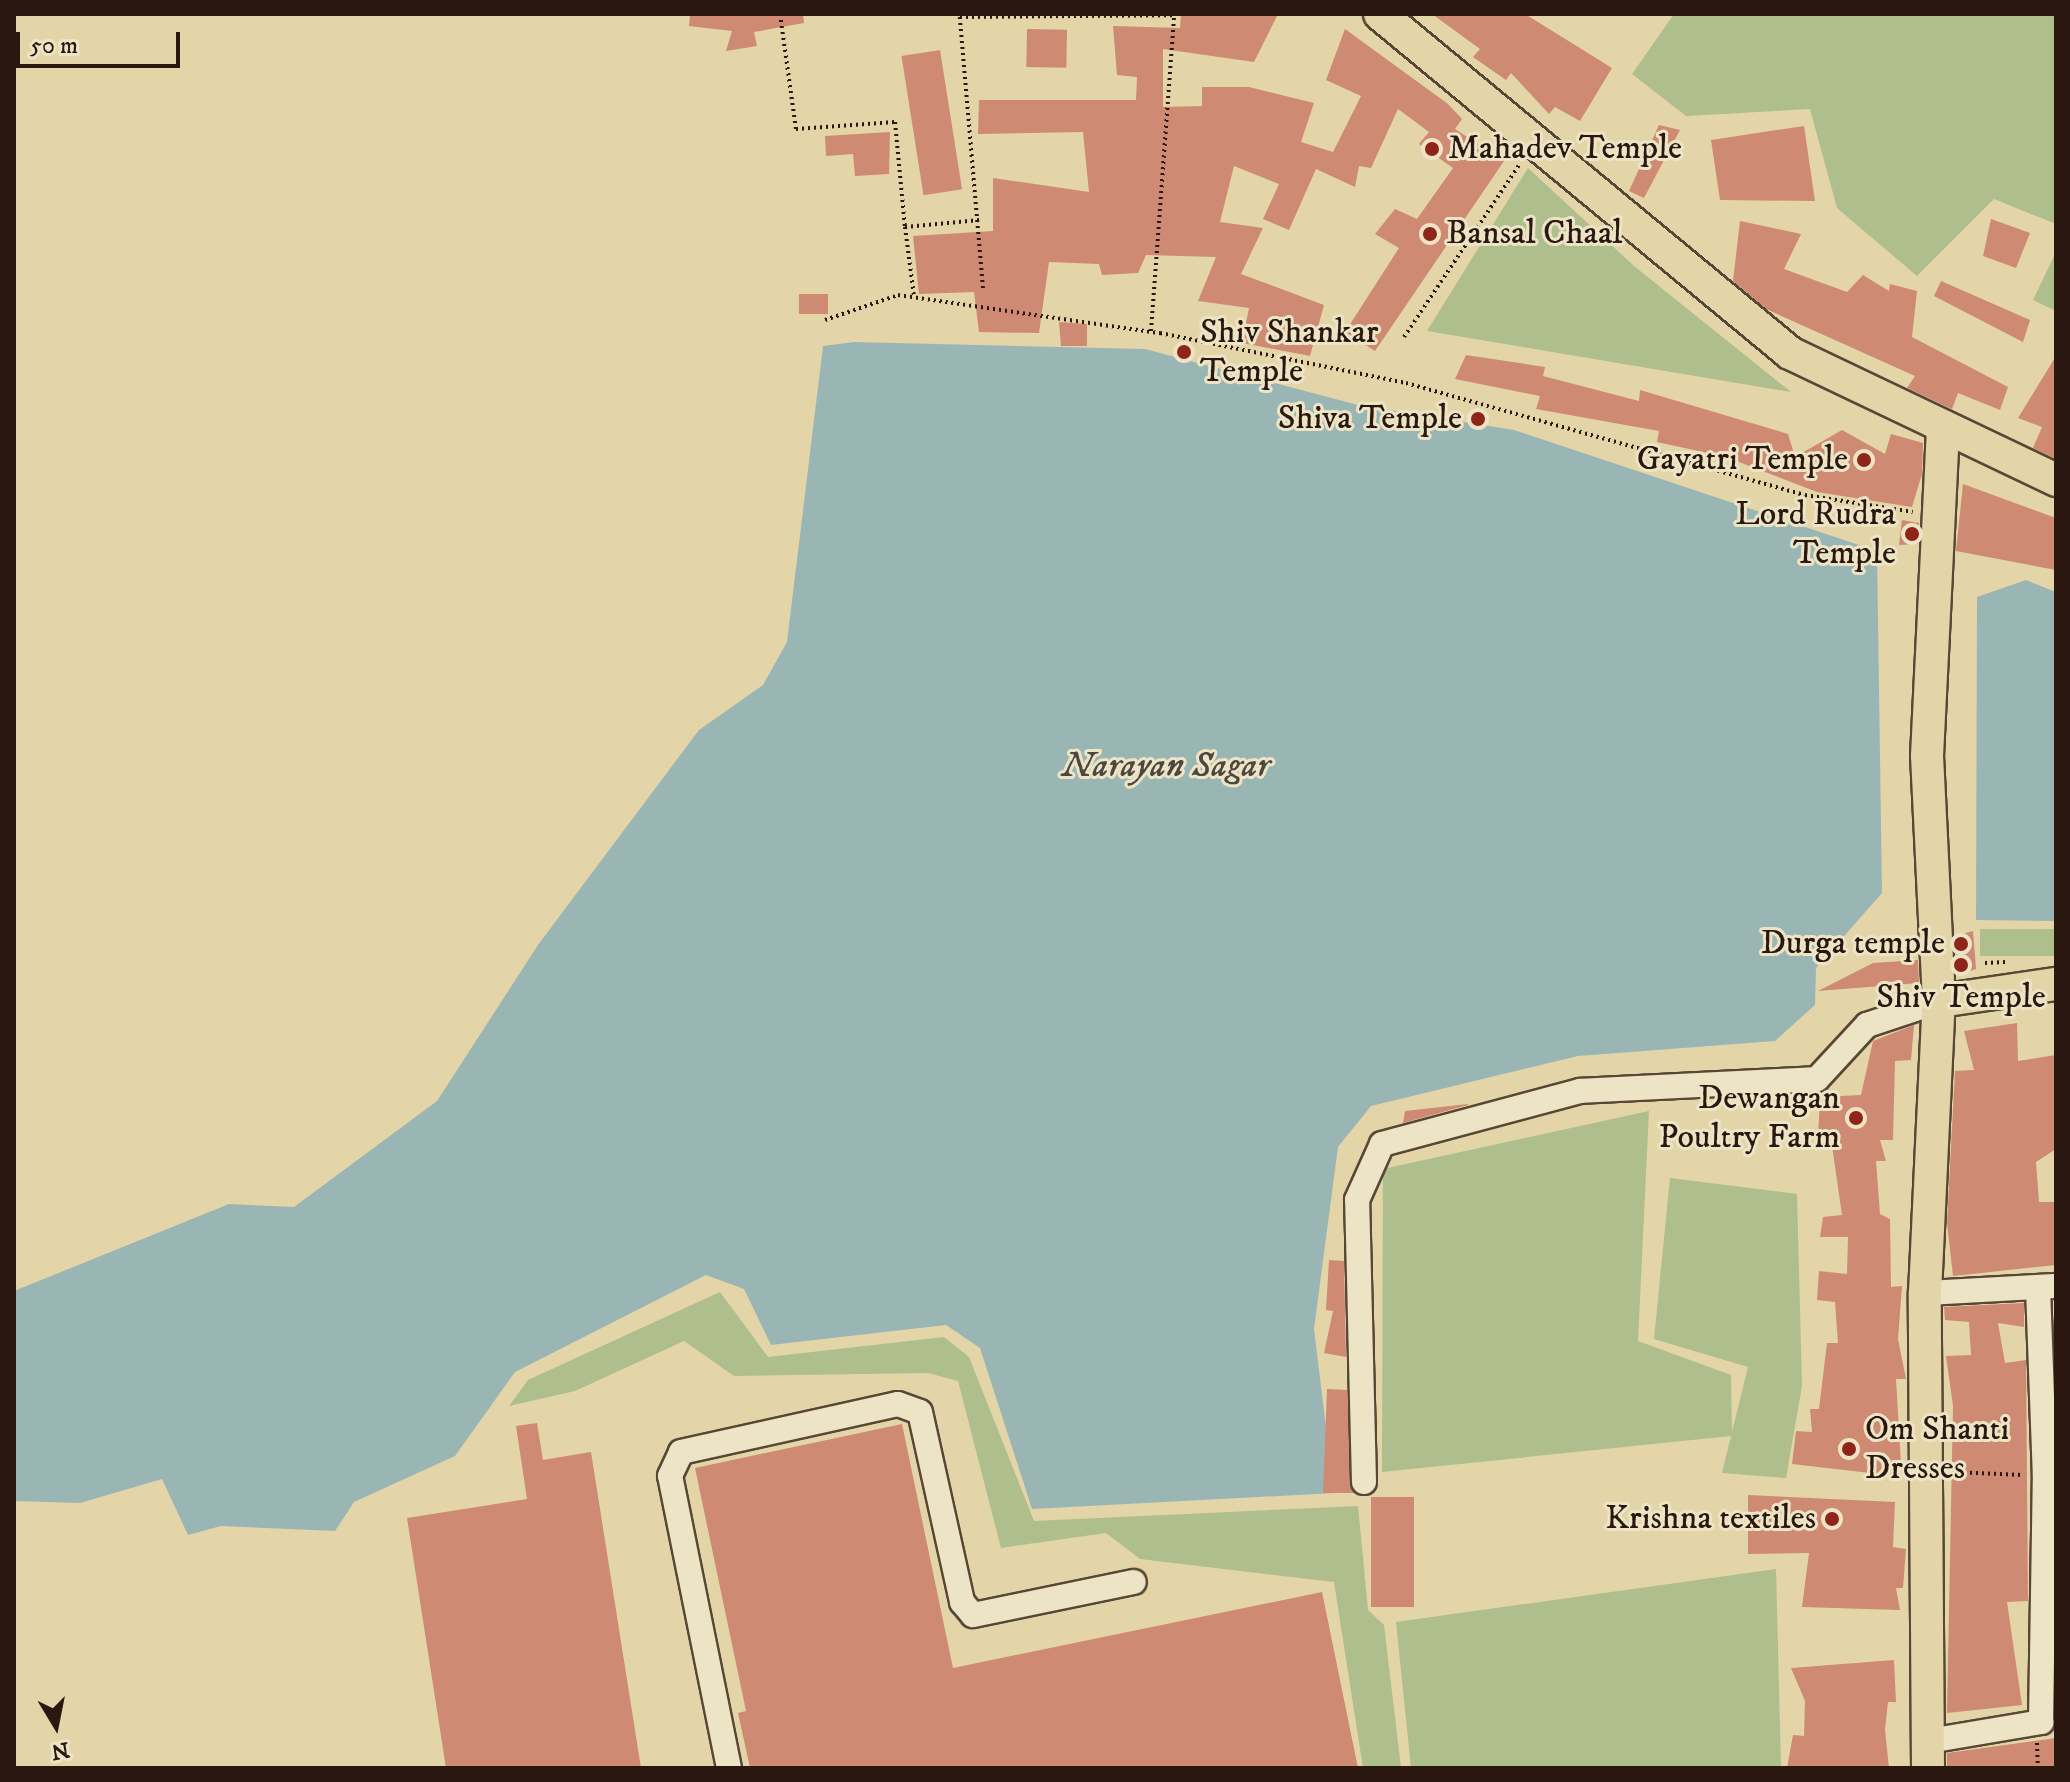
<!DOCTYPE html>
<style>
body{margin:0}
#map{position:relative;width:2070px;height:1782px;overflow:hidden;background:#e3d5a7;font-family:"IM FELL DW Pica",serif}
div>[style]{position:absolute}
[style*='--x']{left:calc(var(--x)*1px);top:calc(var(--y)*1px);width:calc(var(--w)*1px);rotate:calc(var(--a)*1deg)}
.green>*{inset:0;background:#aebe8c;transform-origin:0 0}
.water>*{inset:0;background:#9ab6b4}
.building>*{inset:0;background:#ce8a73;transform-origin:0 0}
.path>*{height:4px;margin-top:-2px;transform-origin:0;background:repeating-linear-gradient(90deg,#2a1810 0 2px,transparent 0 6px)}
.roads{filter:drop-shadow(2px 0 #584736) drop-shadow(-2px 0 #584736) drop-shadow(0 2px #584736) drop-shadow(0 -2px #584736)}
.minor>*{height:24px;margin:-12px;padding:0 12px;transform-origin:12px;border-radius:12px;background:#ede4c6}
.major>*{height:32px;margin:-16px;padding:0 16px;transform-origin:16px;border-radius:16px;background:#e3d5a7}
.dots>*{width:22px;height:22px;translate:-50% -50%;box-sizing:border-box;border:4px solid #ede4c6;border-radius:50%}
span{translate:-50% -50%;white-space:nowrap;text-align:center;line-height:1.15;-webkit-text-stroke:6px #ede4c6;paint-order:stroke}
.poi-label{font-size:34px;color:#2a1810}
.left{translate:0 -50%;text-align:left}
.right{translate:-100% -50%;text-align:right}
.water-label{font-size:36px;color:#4c4741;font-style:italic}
.frame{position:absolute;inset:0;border:16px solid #2a1810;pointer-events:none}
.north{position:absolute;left:16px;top:1686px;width:80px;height:80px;-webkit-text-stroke:6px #ede4c6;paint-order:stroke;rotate:170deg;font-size:22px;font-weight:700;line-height:32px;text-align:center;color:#2a1810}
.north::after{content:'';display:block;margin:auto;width:28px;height:36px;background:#2a1810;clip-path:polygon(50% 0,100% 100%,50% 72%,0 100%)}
.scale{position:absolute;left:16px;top:32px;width:164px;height:36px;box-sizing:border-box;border:4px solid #2a1810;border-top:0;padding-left:10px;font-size:24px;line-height:28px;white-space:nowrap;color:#2a1810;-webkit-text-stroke:6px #ede4c6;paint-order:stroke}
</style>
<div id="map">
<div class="green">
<div style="clip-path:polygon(1674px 14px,2056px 14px,2056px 224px,1994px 199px,1917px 276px,1837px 208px,1810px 109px,1686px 116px,1632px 74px)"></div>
<div style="clip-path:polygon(1528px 168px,1634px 266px,1791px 392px,1427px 331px)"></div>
<div style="clip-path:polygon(2056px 252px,2056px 311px,2033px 300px)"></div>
<div style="left:2056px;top:929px;width:27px;height:76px;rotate:90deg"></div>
<div style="clip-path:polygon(1649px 1111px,1638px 1341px,1731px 1375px,1732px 1432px,1748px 1367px,1654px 1339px,1670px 1178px,1797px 1194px,1802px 1386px,1786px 1478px,1722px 1473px,1731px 1436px,1382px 1472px,1383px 1169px)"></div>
<div style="clip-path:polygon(720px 1292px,768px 1357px,944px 1337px,969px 1357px,1034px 1521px,1358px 1506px,1368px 1610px,1384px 1625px,1401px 1768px,1363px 1768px,1334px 1582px,1140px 1559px,1106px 1533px,1001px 1548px,958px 1381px,928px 1373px,734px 1376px,684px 1341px,575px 1391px,509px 1406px,528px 1380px)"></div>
<div style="clip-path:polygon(1776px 1569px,1781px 1768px,1411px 1768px,1396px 1622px)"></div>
</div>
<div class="water">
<div style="clip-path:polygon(854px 342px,1145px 349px,1358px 405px,1514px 430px,1877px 551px,1882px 893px,1816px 968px,1815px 1005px,1775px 1041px,1578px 1056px,1371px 1106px,1338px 1147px,1314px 1329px,1334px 1493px,1032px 1509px,980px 1348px,946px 1325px,771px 1345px,744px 1289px,706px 1275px,515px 1372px,455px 1456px,354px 1502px,335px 1531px,221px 1526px,188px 1535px,162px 1479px,80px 1503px,14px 1501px,14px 1291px,229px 1204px,294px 1207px,437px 1101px,538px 945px,699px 730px,763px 685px,787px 642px,823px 346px)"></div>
<div style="clip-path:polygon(2026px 580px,2056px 592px,2056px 921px,1976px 920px,1977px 597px)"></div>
</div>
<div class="building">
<div style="clip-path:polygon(690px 14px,803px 14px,804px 23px,754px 32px,757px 46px,726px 51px,732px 31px,689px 26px)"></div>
<div style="clip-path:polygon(1181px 14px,1278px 14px,1254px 62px,1163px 49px,1163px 107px,1202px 106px,1202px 87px,1249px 87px,1314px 103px,1301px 142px,1333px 152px,1361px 96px,1326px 80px,1345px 29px,1448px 104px,1462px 119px,1455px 129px,1504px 161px,1375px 351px,1345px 332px,1399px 248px,1375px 234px,1395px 209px,1417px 219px,1453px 168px,1419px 144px,1429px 132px,1398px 109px,1371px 168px,1359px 166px,1355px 187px,1316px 169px,1289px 230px,1263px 219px,1279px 184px,1234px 166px,1220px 222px,1263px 228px,1241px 274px,1324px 305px,1310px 356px,1242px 343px,1249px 308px,1198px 301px,1216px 257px,1146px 255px,1138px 273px,1102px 275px,1099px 264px,1049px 262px,1039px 333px,979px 332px,974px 292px,919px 294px,913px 236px,993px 231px,993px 178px,1089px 192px,1083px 132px,978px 134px,979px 100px,1136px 100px,1137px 77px,1117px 75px,1113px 26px,1180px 28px)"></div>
<div style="clip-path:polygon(1432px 14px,1525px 14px,1612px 68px,1580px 121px,1555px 107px,1549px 114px,1511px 73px,1506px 80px,1473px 57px,1480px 49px)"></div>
<div style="left:1027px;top:29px;width:40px;height:38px;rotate:1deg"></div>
<div style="left:940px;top:50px;width:141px;height:39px;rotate:81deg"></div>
<div style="clip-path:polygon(1659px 125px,1680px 130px,1644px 198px,1629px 191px)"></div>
<div style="clip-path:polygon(1804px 126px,1815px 201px,1720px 200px,1711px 140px)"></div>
<div style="clip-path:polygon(890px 132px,889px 174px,855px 176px,853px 154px,826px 156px,825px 136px)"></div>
<div style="clip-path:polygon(1991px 219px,2030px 233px,2016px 268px,1983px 256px)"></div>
<div style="clip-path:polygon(1740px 221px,1801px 234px,1784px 269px,1847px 292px,1863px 275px,1889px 291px,1890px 284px,1917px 291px,1912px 337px,2008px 387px,2000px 410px,1958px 393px,1952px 409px,1907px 388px,1915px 376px,1766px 309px,1733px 281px)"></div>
<div style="clip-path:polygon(1941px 281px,2030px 320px,2023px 342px,1934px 296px)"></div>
<div style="left:799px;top:294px;width:29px;height:20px"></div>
<div style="clip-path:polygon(1059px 322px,1087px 324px,1087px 346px,1061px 346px)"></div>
<div style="clip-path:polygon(1466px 355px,1545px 367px,1543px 376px,1639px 401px,1640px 390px,1788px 434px,1795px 457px,1842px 430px,1885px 454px,1891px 434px,1923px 443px,1922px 474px,1912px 507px,1817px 492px,1726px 457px,1657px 442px,1659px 431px,1536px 409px,1540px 396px,1455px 379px)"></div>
<div style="clip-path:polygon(2056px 356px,2056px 459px,2033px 448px,2042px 427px,2018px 418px)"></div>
<div style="clip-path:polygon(1963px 484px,2056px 518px,2056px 570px,1956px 551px)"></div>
<div style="clip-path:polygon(1902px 520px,1919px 523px,1918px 544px,1899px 545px)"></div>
<div style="clip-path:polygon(1973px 931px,1976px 969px,1957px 975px,1955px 936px)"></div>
<div style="clip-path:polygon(1918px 960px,1919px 983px,1818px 991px,1873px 963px)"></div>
<div style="clip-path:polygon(2017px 1023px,2018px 1061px,2056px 1055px,2056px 1149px,2036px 1162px,2039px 1202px,2056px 1202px,2056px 1265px,1953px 1276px,1947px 1223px,1955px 1071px,1974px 1070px,1964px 1031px)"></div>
<div style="clip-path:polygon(1914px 1025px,1911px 1060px,1895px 1061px,1893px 1140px,1880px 1140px,1886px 1161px,1876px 1161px,1880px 1214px,1890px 1219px,1891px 1287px,1902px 1286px,1898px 1339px,1906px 1379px,1896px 1379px,1901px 1465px,1896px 1476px,1792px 1464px,1796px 1431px,1812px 1432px,1810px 1409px,1819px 1409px,1827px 1343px,1838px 1343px,1835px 1302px,1817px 1300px,1819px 1271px,1847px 1274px,1848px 1237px,1820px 1237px,1823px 1217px,1842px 1215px,1831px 1139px,1818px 1139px,1820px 1097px,1861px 1095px,1873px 1041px)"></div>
<div style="clip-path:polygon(1468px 1104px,1468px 1105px,1403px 1123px,1405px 1111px)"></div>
<div style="clip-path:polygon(1329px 1260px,1344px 1261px,1346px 1357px,1324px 1353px,1333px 1311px,1326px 1310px)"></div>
<div style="clip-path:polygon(2024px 1303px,2024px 1327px,1998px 1323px,2005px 1363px,2026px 1360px,2028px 1601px,2007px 1602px,2022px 1705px,1947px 1713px,1953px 1406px,1946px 1356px,1971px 1355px,1969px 1322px,1945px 1320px,1944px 1307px)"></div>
<div style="clip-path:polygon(1327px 1389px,1347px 1390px,1355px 1493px,1323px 1493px)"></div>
<div style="clip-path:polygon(537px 1423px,543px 1460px,591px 1452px,641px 1768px,446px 1768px,407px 1518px,527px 1499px,516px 1426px)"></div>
<div style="clip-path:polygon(902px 1424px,953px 1668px,1322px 1592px,1358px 1768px,750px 1768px,738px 1713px,746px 1711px,695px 1468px)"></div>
<div style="clip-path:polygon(1748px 1495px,1895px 1502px,1893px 1547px,1906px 1549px,1903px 1588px,1896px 1588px,1900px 1610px,1802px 1607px,1809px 1553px,1748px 1554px)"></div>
<div style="left:1371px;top:1497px;width:43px;height:110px"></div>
<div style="clip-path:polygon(1894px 1660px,1896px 1702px,1888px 1702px,1885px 1730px,1889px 1768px,1787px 1768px,1793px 1735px,1804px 1736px,1805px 1701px,1791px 1668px)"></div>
<div style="clip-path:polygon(2056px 1738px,2056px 1768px,1947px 1768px,1947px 1753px)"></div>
</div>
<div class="path">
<div style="--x:780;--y:14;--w:116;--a:82.1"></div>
<div style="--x:796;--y:129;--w:99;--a:-4"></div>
<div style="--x:895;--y:122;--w:105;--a:84.6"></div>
<div style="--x:905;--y:227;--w:75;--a:-5.3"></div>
<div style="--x:905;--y:227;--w:70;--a:82.6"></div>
<div style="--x:983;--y:288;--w:272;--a:-94.9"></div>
<div style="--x:960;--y:17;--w:214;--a:-0.5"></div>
<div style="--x:825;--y:320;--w:77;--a:-18.9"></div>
<div style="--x:898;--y:295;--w:265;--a:8.3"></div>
<div style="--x:1160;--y:333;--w:251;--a:11.5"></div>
<div style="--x:1406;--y:383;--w:414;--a:15.7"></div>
<div style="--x:1805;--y:495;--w:109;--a:8.9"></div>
<div style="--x:1151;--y:331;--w:317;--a:-85.8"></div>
<div style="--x:1404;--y:337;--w:208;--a:-56.2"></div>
<div style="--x:1985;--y:963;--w:21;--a:-3"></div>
<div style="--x:1952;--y:1472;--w:71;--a:2.4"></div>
<div style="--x:2037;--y:1743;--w:25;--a:88"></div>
</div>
<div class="roads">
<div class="minor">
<div style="--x:2038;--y:1288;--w:188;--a:87.9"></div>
<div style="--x:2045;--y:1476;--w:11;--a:0"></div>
<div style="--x:1925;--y:1293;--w:131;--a:-3.1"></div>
<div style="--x:1364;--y:1482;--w:282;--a:-91.4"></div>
<div style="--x:1357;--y:1200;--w:61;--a:-65.9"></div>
<div style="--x:1382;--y:1144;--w:205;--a:-15"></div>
<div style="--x:1580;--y:1091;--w:237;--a:-2.9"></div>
<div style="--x:1817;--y:1079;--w:74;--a:-47.2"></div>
<div style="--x:1867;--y:1025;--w:76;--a:-18.4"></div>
<div style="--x:1929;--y:1741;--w:114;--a:-9.6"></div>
<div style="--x:2041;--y:1722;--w:246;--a:-89.1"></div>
<div style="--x:729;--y:1768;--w:298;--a:-101.4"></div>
<div style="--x:670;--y:1476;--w:26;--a:-65"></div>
<div style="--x:681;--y:1452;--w:222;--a:-12.5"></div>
<div style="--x:898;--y:1404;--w:23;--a:20"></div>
<div style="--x:920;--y:1412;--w:195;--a:77.5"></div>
<div style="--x:962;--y:1602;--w:17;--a:50"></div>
<div style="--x:973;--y:1615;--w:164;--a:-11.6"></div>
</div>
<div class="major">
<div style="--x:1380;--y:14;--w:532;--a:39.58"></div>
<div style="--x:1790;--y:353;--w:295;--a:25.5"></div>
<div style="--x:1939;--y:1001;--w:245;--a:-92.8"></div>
<div style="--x:1927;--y:756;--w:329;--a:-87.2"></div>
<div style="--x:1928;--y:1768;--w:475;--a:-90.4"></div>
<div style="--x:1925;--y:1293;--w:292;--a:-87.3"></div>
<div style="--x:1939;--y:1001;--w:118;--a:-8.3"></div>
</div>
</div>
<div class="dots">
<div style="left:1432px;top:149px;background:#8f2418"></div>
<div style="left:1430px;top:234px;background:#8f2418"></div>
<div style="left:1184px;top:352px;background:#8f2418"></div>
<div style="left:1478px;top:419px;background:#8f2418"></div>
<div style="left:1864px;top:460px;background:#8f2418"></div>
<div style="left:1912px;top:534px;background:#8f2418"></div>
<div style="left:1961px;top:944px;background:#8f2418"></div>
<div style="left:1961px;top:965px;background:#8f2418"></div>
<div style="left:1856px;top:1118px;background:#8f2418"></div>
<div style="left:1849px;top:1449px;background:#8f2418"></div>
<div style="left:1832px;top:1519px;background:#8f2418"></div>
</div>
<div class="poi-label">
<span class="left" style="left:1448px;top:149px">Mahadev Temple</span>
<span class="left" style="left:1446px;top:234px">Bansal Chaal</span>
<span class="left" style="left:1200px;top:352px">Shiv Shankar<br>Temple</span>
<span class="right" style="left:1462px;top:419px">Shiva Temple</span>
<span class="right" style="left:1848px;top:460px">Gayatri Temple</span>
<span class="right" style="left:1896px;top:534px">Lord Rudra<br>Temple</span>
<span class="right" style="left:1945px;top:944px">Durga temple</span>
<span style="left:1961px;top:998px">Shiv Temple</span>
<span class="right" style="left:1840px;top:1118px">Dewangan<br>Poultry Farm</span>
<span class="left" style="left:1865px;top:1449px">Om Shanti<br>Dresses</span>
<span class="right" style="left:1816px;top:1519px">Krishna textiles</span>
</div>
<div class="water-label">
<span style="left:1166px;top:766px">Narayan Sagar</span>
</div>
<div class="frame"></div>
<div class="north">N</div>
<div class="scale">50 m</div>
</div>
